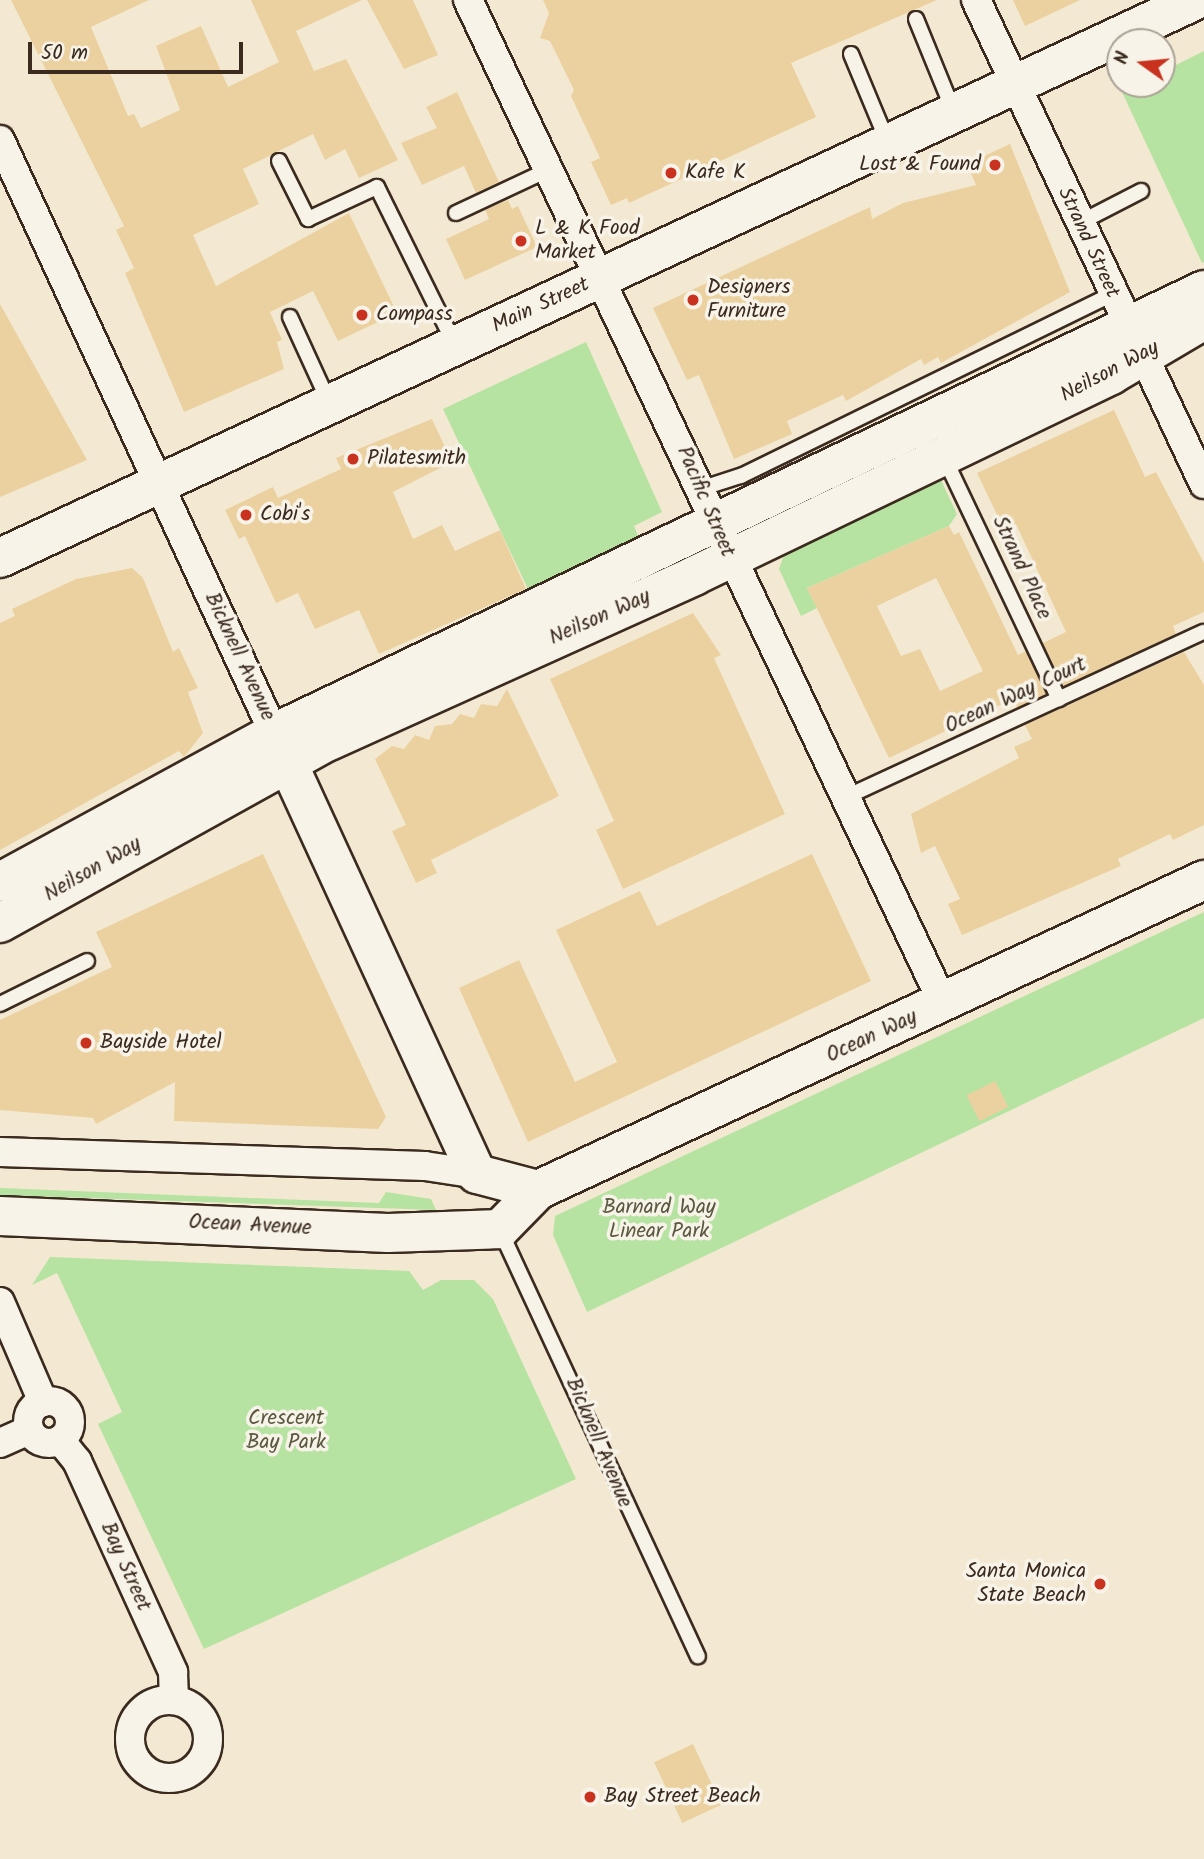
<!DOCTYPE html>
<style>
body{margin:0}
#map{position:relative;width:1204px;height:1859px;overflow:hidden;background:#f3e9d2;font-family:Kalam,sans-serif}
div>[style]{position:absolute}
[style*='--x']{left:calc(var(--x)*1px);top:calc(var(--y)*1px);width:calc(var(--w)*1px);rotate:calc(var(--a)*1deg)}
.green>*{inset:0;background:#b6e3a1;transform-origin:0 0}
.building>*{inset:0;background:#ebd1a0;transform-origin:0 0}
.roads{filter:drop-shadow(2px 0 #3b2a1e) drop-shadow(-2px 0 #3b2a1e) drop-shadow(0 2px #3b2a1e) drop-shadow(0 -2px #3b2a1e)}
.lane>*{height:14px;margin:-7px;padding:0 7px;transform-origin:7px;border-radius:7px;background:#f7f3e8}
.street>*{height:28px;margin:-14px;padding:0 14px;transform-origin:14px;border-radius:14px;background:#f7f3e8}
.street>.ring{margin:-14px;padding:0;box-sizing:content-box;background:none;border:28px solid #f7f3e8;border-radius:50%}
.secondary>*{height:38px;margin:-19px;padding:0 19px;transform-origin:19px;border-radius:19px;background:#f7f3e8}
.dots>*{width:19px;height:19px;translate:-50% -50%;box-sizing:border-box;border:4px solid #f7f3e8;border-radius:50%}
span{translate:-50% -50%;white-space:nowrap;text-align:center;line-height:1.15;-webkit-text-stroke:7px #f7f3e8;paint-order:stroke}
.poi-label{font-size:21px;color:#3b2a1e}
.right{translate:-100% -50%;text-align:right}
.left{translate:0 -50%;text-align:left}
.street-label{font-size:21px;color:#3b2a1e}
.park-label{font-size:21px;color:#5a583f}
.north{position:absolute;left:1106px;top:28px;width:70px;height:70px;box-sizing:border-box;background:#f7f3e8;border:2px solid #aca397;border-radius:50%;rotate:285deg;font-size:19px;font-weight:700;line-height:28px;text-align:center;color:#3b2a1e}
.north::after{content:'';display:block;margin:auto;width:24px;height:32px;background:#c8321e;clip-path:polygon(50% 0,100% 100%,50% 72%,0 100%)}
.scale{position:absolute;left:28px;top:42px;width:215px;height:32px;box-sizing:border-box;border:4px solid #3b2a1e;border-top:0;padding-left:9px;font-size:21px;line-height:24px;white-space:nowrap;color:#3b2a1e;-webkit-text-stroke:5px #f7f3e8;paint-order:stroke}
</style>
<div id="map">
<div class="green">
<div style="clip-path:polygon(1204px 51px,1204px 262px,1202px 263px,1122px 92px,1162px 84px,1162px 72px)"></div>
<div style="left:1072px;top:330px;width:7px;height:344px;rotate:63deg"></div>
<div style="clip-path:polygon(586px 342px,662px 512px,634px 526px,640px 540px,528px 589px,443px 409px)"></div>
<div style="clip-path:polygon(941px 480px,957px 514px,949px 526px,807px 588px,817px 608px,801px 616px,779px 569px,785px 552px)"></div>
<div style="clip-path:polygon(1204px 912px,1204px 1018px,587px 1312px,553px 1235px,555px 1216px)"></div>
<div style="clip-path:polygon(0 1188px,379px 1203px,386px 1192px,431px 1199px,436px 1210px,0 1195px)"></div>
<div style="clip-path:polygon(50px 1257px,409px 1271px,423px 1290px,441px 1280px,474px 1280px,493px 1299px,576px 1479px,204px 1649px,98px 1424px,122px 1412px,57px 1273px,32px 1285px)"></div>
</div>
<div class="building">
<div style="clip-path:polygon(11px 0,149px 0,91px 27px,128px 116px,134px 114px,141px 128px,180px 110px,156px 46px,201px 26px,228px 87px,279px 62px,251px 0,362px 0,296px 31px,314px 71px,346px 59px,398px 160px,359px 178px,345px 149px,325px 160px,313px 134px,243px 169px,259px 204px,193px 235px,216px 286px,349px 213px,397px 313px,338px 341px,313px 291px,270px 312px,282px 340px,277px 342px,284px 369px,184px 412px,125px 273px,134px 268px,116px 230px,124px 226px)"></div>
<div style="clip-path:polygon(367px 0,413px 0,438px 55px,404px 69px)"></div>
<div style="clip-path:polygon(543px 0,937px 0,791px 63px,816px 117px,629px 203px,627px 198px,611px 205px,591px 162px,600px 158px,571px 96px,574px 90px,550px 41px,540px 38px,549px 13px)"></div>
<div style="clip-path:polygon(1013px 0,1080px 0,1025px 26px)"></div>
<div style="clip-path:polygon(457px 92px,499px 182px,476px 193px,464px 166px,422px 185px,401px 143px,437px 128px,426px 107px)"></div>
<div style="clip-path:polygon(1010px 144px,1070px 292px,941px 363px,938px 357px,924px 365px,921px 359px,846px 401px,843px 395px,787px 421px,792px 434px,734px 459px,699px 375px,687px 380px,653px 308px,870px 207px,872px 219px,903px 203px,976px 185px,967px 164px)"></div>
<div style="clip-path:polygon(508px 200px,512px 209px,518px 206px,537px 247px,465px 280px,446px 239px,489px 219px,485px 210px)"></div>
<div style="clip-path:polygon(0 304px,87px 460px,0 497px)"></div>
<div style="clip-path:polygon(1114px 410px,1145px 477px,1156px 472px,1204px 563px,1204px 612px,1173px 626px,1176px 634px,1064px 686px,1043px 643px,1066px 632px,1016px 524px,1002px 525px,977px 473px)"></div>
<div style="clip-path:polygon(432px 419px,452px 462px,393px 492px,413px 539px,442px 525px,455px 551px,500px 530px,526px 589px,379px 654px,359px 610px,315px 629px,298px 593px,276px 603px,245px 536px,239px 539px,225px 510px,273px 487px,278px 498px,341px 469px,336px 458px)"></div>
<div style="clip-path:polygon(evenodd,949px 526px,954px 535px,959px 532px,1018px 655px,1026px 651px,1046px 694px,1017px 708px,1013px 699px,889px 758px,807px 588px,949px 526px,936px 578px,983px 671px,940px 691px,920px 649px,901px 656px,877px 606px,936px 578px)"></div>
<div style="clip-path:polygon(132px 568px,143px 578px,173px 652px,179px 648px,198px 688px,188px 692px,203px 733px,184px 757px,179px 751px,0 850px,0 623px,15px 616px,12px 609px,76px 579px)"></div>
<div style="clip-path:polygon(693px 613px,721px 655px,714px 658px,785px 814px,623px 889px,596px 830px,614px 821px,550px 679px)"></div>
<div style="clip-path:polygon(1184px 652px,1204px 685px,1204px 825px,1173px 840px,1170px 834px,1118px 859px,1121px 866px,962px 935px,948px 904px,960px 899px,935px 846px,921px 853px,911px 814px,1019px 758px,1014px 747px,1032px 739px,1025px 725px)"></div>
<div style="clip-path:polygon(507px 689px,559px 796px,431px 860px,437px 873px,416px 883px,392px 831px,406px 825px,375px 759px,392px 746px,404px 749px,415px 735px,429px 740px,435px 726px,452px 724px,460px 714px,474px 718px,481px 704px,497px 706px)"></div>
<div style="clip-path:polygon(263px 854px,386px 1117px,378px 1129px,174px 1121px,175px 1082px,96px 1124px,93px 1118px,0 1110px,0 1020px,112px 967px,96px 932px)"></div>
<div style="clip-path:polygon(812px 854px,871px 981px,528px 1142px,459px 988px,519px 960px,575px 1082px,617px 1062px,556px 930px,640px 891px,657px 926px)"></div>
<div style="left:995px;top:1081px;width:29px;height:32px;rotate:63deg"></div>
<div style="left:693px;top:1744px;width:67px;height:43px;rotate:65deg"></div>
</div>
<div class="roads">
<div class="lane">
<div style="--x:916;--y:19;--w:100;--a:67.8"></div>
<div style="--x:851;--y:54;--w:96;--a:67.4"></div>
<div style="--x:279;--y:161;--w:65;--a:63.4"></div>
<div style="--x:308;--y:219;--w:76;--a:-24.9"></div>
<div style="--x:377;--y:187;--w:176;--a:63.7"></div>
<div style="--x:456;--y:213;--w:102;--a:-25.1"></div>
<div style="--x:1079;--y:223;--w:70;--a:-27.3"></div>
<div style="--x:290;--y:317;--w:94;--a:65.4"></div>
<div style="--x:944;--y:457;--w:268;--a:64.6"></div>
<div style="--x:703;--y:488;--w:40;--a:-18"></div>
<div style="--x:741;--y:476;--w:411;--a:-26.1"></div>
<div style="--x:844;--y:798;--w:396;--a:-24.8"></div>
<div style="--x:0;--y:1004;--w:97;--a:-26.3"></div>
<div style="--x:500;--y:1230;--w:470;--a:65.1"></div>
</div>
<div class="street">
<div style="--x:468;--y:0;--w:1110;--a:64.66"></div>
<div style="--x:976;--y:0;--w:535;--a:64.78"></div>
<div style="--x:0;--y:140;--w:665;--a:65.21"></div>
<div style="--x:0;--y:1152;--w:425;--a:1.9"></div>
<div style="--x:425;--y:1166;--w:53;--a:8.7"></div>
<div style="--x:0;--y:1302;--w:109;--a:66.7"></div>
<div class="ring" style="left:28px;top:1401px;width:14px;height:14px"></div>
<div style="--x:60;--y:1440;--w:27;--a:51"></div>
<div style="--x:77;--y:1461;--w:232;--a:65.5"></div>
<div style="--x:173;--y:1672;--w:28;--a:88"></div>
<div style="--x:0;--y:1443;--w:32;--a:-24"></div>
<div class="ring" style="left:130px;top:1700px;width:50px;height:50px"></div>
</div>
<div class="secondary">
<div style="--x:0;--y:558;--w:1320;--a:-25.01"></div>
<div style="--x:279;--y:744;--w:473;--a:65.3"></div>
<div style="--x:477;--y:1174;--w:63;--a:14.7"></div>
<div style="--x:0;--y:882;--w:312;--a:-28.5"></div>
<div style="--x:274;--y:733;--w:1030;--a:-25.47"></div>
<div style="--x:0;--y:923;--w:376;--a:-29"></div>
<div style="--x:329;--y:741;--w:401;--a:-24.3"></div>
<div style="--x:694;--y:576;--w:463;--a:-25.7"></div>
<div style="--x:1111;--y:375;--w:108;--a:-30.6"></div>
<div style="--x:0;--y:1216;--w:388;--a:2.5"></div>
<div style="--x:388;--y:1233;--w:112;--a:-2"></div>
<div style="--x:500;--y:1229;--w:54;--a:-45.7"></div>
<div style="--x:538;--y:1190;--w:735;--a:-24.96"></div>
</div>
</div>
<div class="dots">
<div style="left:995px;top:165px;background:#c8321e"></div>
<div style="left:671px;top:173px;background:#c8321e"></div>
<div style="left:521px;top:241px;background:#c8321e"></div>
<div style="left:693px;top:300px;background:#c8321e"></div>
<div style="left:362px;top:315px;background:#c8321e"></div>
<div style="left:353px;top:459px;background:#c8321e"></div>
<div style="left:246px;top:515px;background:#c8321e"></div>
<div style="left:86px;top:1043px;background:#c8321e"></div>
<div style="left:1100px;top:1584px;background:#c8321e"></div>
<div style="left:590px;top:1797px;background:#c8321e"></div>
</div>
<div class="poi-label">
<span class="right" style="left:981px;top:165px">Lost &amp; Found</span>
<span class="left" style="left:685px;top:173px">Kafe K</span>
<span class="left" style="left:535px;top:241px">L &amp; K Food<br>Market</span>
<span class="left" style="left:707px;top:300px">Designers<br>Furniture</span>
<span class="left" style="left:376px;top:315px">Compass</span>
<span class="left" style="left:367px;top:459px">Pilatesmith</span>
<span class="left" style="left:260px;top:515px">Cobi's</span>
<span class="left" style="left:100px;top:1043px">Bayside Hotel</span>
<span class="right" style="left:1086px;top:1584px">Santa Monica<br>State Beach</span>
<span class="left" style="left:604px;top:1797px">Bay Street Beach</span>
</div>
<div class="street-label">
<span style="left:1088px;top:243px;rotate:65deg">Strand Street</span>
<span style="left:541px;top:306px;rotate:-25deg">Main Street</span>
<span style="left:1110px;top:372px;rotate:-28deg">Neilson Way</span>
<span style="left:705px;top:502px;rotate:67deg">Pacific Street</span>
<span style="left:1021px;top:568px;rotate:65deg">Strand Place</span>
<span style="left:600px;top:618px;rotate:-24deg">Neilson Way</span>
<span style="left:239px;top:657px;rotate:65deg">Bicknell Avenue</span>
<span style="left:1016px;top:696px;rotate:-25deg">Ocean Way Court</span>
<span style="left:93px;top:870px;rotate:-30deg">Neilson Way</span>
<span style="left:872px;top:1037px;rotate:-25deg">Ocean Way</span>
<span style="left:250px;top:1226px;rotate:3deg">Ocean Avenue</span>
<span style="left:598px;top:1443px;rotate:67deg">Bicknell Avenue</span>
<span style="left:125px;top:1567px;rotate:66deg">Bay Street</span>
</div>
<div class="park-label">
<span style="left:659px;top:1220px">Barnard Way<br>Linear Park</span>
<span style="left:286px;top:1431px">Crescent<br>Bay Park</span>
</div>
<div class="north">N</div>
<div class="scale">50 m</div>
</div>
